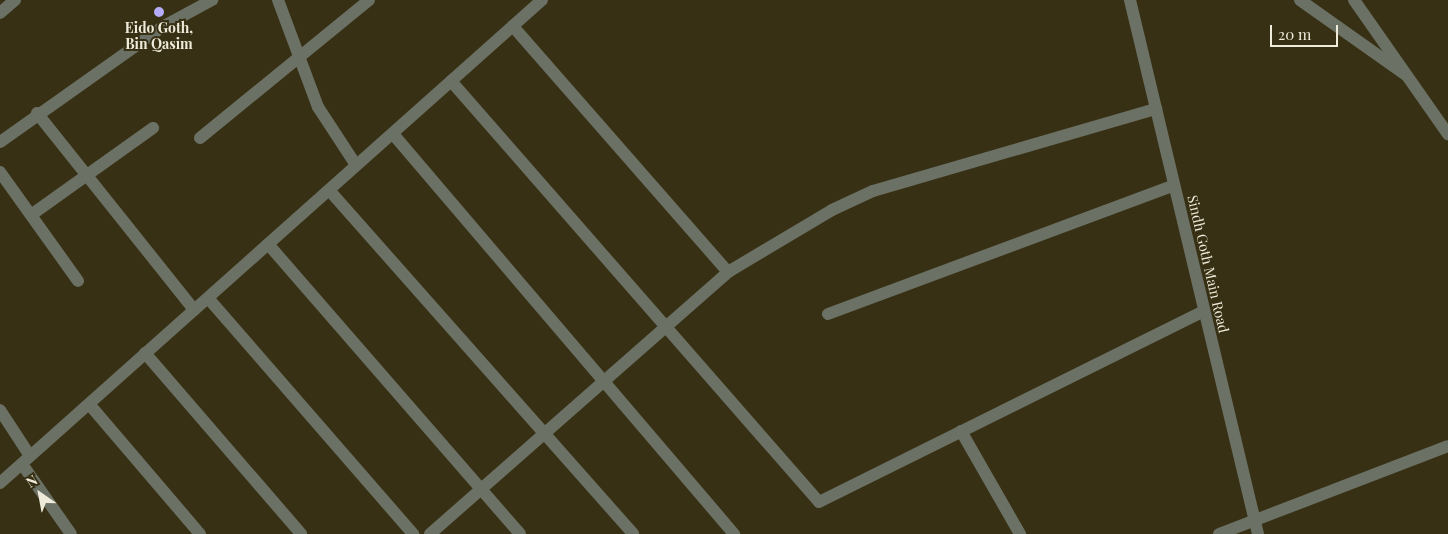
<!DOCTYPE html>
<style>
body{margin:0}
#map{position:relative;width:1448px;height:534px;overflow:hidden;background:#373014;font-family:"Playfair Display",serif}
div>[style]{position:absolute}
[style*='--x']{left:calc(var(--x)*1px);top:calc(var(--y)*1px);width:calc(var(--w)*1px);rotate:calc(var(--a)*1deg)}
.minor>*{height:12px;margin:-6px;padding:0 6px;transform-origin:6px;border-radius:6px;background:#6b7164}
.tertiary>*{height:12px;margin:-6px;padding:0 6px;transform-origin:6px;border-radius:6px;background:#6b7164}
.dots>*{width:14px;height:14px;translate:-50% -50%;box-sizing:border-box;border:2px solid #373014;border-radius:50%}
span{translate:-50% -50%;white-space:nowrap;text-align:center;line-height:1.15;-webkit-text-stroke:4px #373014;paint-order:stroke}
.poi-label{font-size:14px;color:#efebda;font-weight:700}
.street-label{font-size:14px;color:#efebda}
.north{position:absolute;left:15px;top:469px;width:50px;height:50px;-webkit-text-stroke:4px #373014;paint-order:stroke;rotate:327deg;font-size:14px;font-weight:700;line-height:20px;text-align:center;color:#efebda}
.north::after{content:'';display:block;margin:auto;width:18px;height:22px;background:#efebda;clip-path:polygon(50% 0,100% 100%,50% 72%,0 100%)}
.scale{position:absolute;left:1270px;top:25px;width:68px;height:22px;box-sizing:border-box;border:2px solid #efebda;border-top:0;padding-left:6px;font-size:15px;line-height:18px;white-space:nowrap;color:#efebda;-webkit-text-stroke:4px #373014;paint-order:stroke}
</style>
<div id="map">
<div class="minor">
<div style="--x:278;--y:0;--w:114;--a:69.5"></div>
<div style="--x:318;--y:107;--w:69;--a:56.8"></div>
<div style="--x:1300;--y:0;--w:130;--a:35.3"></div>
<div style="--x:0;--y:13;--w:20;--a:-41"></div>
<div style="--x:451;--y:81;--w:559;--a:48.84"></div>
<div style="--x:819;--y:502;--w:429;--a:-26.4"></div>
<div style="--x:37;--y:113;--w:252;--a:51.4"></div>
<div style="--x:393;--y:134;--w:526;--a:49.55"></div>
<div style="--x:200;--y:138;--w:218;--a:-39.2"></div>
<div style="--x:0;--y:142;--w:201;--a:-35.3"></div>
<div style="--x:164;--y:26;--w:55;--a:-28.4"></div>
<div style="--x:0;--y:172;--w:134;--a:54.4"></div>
<div style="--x:329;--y:190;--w:459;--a:48.5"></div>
<div style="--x:31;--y:215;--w:150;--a:-35.5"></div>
<div style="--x:268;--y:244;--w:384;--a:49"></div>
<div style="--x:728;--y:272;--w:121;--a:-30.8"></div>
<div style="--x:832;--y:210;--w:45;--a:-24.9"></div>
<div style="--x:873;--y:191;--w:295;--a:-16.2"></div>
<div style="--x:208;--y:298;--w:313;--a:49"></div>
<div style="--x:828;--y:314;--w:369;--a:-20.4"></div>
<div style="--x:145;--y:353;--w:239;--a:49.2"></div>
<div style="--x:89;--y:404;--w:171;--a:49.5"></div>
<div style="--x:0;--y:410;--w:55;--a:56.9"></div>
<div style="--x:961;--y:431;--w:119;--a:60.2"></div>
<div style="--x:22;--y:464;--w:85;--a:55"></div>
<div style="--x:0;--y:483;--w:726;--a:-41.71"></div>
<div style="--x:430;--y:534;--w:397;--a:-41.3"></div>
<div style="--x:728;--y:272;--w:327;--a:-131.2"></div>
<div style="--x:1219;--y:534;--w:245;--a:-21"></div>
</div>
<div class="tertiary">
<div style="--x:1130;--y:0;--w:549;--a:76.52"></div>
<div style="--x:1354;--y:0;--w:164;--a:55"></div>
</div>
<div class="dots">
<div style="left:159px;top:12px;background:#b4acf9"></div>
</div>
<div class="poi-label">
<span style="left:159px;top:36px">Eido Goth,<br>Bin Qasim</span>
</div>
<div class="street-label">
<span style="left:1208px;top:264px;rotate:77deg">Sindh Goth Main Road</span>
</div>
<div class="north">N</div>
<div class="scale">20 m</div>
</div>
